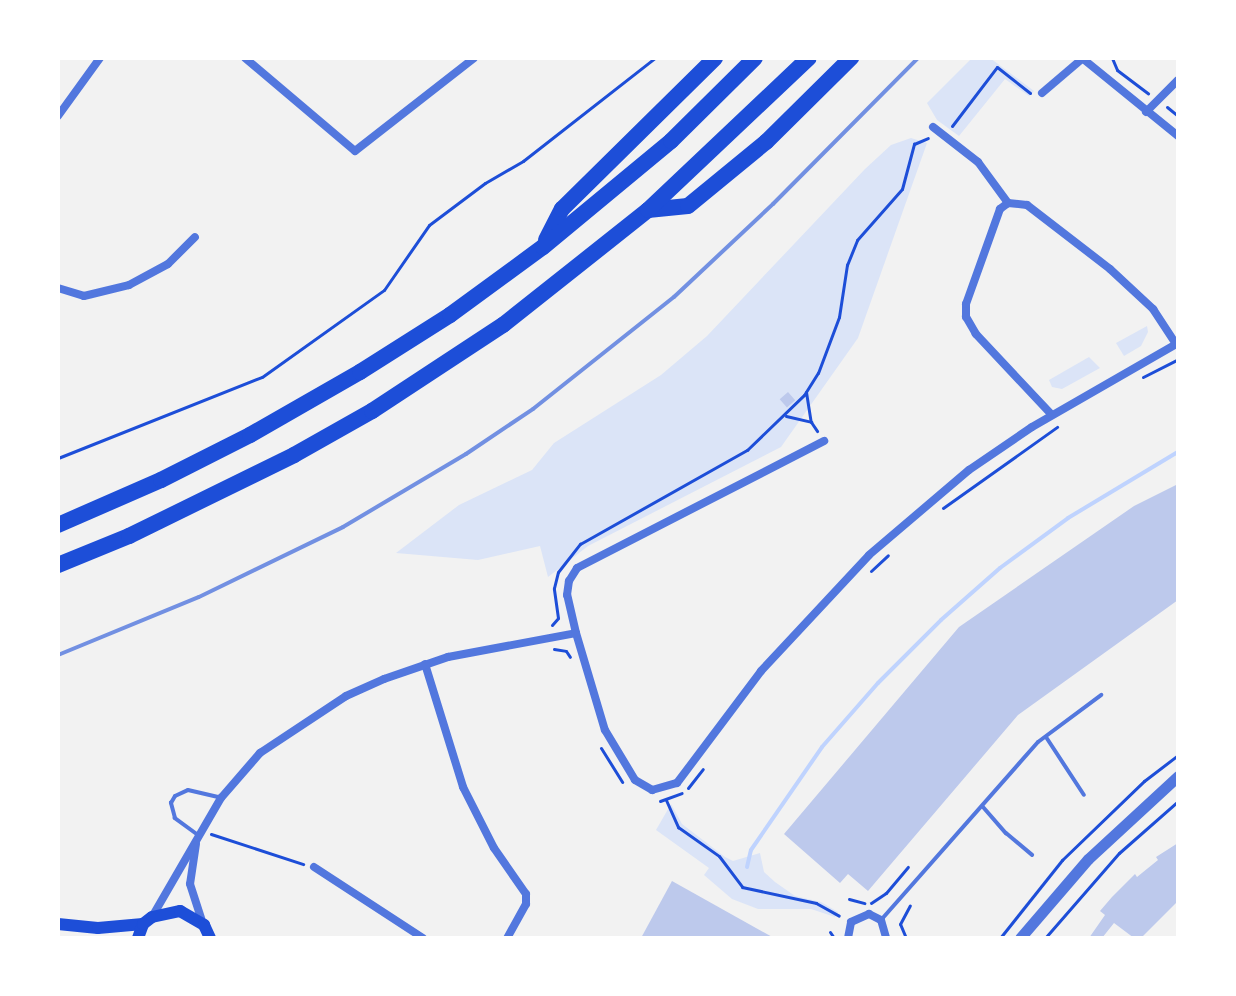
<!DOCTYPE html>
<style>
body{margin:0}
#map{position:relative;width:1236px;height:996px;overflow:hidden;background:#f2f2f2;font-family:"Nunito Sans",sans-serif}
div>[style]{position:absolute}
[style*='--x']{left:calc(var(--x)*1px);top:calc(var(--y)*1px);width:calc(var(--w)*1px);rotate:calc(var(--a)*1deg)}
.green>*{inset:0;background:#dbe4f7}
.stream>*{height:4px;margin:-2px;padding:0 2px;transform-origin:2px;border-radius:2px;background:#bfd3fe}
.building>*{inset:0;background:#bdc9ec;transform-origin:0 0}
.path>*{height:3px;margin:-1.5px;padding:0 1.5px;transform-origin:1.5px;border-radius:1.5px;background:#1d4ed8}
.service>*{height:4px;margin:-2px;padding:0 2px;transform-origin:2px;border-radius:2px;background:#5277de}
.minor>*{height:8px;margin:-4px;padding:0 4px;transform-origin:4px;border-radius:4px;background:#5277de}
.tertiary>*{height:11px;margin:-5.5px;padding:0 5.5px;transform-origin:5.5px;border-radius:5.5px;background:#5277de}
.secondary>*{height:12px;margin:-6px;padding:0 6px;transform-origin:6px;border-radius:6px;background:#1d4ed8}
.motorway>*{height:16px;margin:-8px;padding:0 8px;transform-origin:8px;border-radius:8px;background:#1d4ed8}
.rail>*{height:4px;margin:-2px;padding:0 2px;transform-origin:2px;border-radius:2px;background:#7290e2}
span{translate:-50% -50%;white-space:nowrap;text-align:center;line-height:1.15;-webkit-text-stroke:8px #fff;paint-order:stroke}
.frame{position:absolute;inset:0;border:60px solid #fff;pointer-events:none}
</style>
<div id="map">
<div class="green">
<div style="clip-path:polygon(972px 58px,990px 58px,1034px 91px,1029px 96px,1005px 79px,959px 136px,937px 120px,927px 103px)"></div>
<div style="clip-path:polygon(911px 138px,927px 143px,858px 338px,781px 447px,588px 546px,548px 577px,540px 546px,478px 560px,396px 553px,459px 505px,532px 470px,554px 443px,661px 375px,707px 336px,865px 169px,891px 145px)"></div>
<div style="clip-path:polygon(1147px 326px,1148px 332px,1141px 346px,1124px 356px,1116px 343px)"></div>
<div style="clip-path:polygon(1089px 357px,1100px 368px,1062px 389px,1052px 387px,1049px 380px)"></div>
<div style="clip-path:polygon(671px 804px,682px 824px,725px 857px,733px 861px,760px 853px,764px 872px,775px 882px,795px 896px,821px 902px,838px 912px,835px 917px,811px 909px,758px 909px,732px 899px,704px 875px,709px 868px,656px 830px)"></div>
</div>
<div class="stream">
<div style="--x:747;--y:867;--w:17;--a:-77"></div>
<div style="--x:751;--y:850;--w:125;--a:-55.4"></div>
<div style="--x:822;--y:747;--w:85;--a:-48.8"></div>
<div style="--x:878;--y:683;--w:89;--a:-45"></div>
<div style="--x:941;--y:620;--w:79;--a:-41.4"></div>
<div style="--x:1000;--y:568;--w:84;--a:-36.3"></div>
<div style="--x:1068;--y:518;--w:128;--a:-31"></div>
</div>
<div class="building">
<div style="left:788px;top:392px;width:11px;height:11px;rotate:49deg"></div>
<div style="clip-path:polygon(1178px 484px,1178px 600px,1018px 715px,868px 891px,848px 874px,840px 883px,784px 834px,959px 627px,1134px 506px)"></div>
<div style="clip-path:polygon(1178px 843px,1178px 901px,1141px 938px,1134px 938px,1114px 923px,1102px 938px,1089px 938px,1105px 915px,1100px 911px,1112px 897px,1135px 874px,1137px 877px,1158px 860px,1156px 857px)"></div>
<div style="clip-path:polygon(672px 881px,774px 938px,641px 938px)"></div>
</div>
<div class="path">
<div style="--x:1112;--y:58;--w:13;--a:67"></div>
<div style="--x:1117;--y:70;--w:39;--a:37"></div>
<div style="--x:1167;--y:107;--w:14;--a:39"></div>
<div style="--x:952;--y:126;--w:74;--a:-52.7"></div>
<div style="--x:997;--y:67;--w:42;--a:38.2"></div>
<div style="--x:1143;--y:377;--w:39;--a:-27"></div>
<div style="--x:806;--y:392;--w:30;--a:81"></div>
<div style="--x:786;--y:416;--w:26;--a:13"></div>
<div style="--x:811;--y:422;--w:11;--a:56"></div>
<div style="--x:58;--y:458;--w:219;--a:-21.7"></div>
<div style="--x:262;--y:377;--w:150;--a:-35.5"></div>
<div style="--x:384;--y:290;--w:79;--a:-55.3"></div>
<div style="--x:429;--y:225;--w:70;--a:-36.9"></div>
<div style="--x:485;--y:183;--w:44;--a:-30.1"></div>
<div style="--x:523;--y:161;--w:167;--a:-38"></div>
<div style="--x:943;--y:508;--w:140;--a:-35.4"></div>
<div style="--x:871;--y:571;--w:23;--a:-43"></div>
<div style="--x:552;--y:625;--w:9;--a:-49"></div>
<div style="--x:558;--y:618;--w:30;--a:-98"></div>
<div style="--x:554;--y:588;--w:16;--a:-76"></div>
<div style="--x:558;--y:572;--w:36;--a:-52"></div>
<div style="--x:580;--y:544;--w:192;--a:-29.4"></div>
<div style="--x:747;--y:450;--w:79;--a:-44"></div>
<div style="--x:804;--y:395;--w:26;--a:-58"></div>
<div style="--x:818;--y:373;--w:60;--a:-69.4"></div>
<div style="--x:839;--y:317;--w:53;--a:-81.3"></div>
<div style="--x:847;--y:265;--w:27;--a:-68"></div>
<div style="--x:857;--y:240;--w:68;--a:-48.6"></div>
<div style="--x:902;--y:189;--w:47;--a:-75.1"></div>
<div style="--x:914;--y:144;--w:15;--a:-23"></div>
<div style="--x:554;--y:649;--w:12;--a:9"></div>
<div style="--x:566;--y:651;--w:7;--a:56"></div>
<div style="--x:601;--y:748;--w:40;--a:58"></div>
<div style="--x:688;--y:788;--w:24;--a:-52"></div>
<div style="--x:666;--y:800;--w:30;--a:66"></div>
<div style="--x:678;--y:827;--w:50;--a:35.3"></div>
<div style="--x:719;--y:856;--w:39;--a:53"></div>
<div style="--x:742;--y:887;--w:76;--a:12.2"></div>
<div style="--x:816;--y:903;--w:26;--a:29"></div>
<div style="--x:660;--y:801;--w:23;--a:-20"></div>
<div style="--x:211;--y:834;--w:97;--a:18.1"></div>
<div style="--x:849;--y:899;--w:16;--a:15"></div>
<div style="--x:871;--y:903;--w:18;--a:-34"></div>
<div style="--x:886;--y:893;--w:34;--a:-50"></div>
<div style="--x:830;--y:932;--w:7;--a:56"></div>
<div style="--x:906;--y:938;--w:15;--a:-113"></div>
<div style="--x:900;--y:924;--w:21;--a:-62"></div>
<div style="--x:1000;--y:938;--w:100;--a:-51.5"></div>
<div style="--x:1062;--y:860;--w:114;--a:-43.9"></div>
<div style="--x:1144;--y:781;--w:43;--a:-37.4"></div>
<div style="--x:1045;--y:938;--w:113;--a:-49"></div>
<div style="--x:1119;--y:853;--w:79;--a:-41.4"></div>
</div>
<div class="service">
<div style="--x:1046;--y:737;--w:69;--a:56.8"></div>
<div style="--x:983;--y:807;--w:35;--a:49"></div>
<div style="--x:1006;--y:833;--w:34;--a:40"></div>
<div style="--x:198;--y:835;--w:29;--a:-144"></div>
<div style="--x:175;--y:818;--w:16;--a:-105"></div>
<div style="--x:171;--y:803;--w:8;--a:-60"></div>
<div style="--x:175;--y:796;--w:14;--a:-25"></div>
<div style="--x:188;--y:790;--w:32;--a:13"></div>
<div style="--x:881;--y:920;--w:237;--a:-48.6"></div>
<div style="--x:1038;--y:742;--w:79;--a:-36.7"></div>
</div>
<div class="minor">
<div style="--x:245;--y:58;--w:144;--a:40.2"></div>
<div style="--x:355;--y:151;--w:151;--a:-38"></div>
<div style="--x:1082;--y:58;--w:124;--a:39.1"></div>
<div style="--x:1042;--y:93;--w:54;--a:-40.5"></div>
<div style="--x:1146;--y:112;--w:45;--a:-45"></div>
<div style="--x:58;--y:116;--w:72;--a:-54.1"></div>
<div style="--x:933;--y:127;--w:57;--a:37.9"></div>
<div style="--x:978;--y:162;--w:51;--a:53.8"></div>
<div style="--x:58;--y:288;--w:27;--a:17"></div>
<div style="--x:84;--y:296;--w:46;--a:-13.7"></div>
<div style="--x:129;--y:285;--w:44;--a:-28.3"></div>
<div style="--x:168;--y:264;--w:38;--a:-45"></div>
<div style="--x:1051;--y:414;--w:110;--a:-133.2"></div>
<div style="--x:976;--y:334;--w:20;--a:-120"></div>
<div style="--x:966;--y:317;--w:13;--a:-90"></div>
<div style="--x:966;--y:304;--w:101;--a:-70.3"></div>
<div style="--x:1000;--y:209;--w:10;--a:-37"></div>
<div style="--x:1008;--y:203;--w:19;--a:6"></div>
<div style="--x:1027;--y:205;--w:105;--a:37.6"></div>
<div style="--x:1110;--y:269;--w:59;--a:42.9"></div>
<div style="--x:1153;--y:309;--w:42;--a:56.7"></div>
<div style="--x:576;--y:633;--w:39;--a:-103"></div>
<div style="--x:567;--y:595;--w:14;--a:-82"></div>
<div style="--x:569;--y:581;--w:15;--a:-58"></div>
<div style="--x:577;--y:568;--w:278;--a:-27.2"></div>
<div style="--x:425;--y:664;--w:129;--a:72.8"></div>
<div style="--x:463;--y:787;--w:68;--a:63.1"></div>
<div style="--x:494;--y:848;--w:56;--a:55.2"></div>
<div style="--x:526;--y:894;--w:10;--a:90"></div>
<div style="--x:526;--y:904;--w:39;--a:119"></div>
<div style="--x:196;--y:844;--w:40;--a:98.5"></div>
<div style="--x:190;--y:884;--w:42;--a:72"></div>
<div style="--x:314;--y:867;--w:130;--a:33.1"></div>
<div style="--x:152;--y:917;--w:138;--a:-59.9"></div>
<div style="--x:221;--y:798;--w:60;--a:-49.1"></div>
<div style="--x:260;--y:753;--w:103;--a:-33.5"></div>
<div style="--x:346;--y:696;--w:42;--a:-24.1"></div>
<div style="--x:384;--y:679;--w:68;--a:-19"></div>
<div style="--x:448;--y:657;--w:130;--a:-10.6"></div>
<div style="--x:576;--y:633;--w:101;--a:73.4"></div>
<div style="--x:605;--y:730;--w:58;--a:59"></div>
<div style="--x:635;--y:780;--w:20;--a:30"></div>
<div style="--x:652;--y:790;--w:26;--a:-16"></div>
<div style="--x:677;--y:783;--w:140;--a:-53.1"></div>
<div style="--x:761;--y:671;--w:158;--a:-47"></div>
<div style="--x:869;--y:555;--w:131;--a:-40.4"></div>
<div style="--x:969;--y:470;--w:76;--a:-34.3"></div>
<div style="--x:1032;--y:427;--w:168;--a:-29.9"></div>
<div style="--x:848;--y:938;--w:16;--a:-79"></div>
<div style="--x:851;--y:922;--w:20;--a:-24"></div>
<div style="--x:869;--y:914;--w:13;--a:27"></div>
<div style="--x:881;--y:920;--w:19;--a:74"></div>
</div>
<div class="tertiary">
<div style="--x:1020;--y:938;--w:104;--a:-49.3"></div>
<div style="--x:1088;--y:859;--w:122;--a:-42.7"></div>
</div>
<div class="secondary">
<div style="--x:58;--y:924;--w:40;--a:5.7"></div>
<div style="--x:98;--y:928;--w:45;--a:-5.1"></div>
<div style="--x:138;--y:938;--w:15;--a:-70"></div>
<div style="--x:143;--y:924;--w:11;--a:-38"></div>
<div style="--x:152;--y:917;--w:29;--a:-12"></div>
<div style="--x:180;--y:911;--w:28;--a:30"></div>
<div style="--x:204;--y:925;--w:14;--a:65"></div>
</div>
<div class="motorway">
<div style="--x:648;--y:210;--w:40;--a:-5.7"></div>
<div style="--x:688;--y:206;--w:101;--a:-39.4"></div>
<div style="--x:766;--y:142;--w:120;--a:-44.7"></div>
<div style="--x:546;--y:240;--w:35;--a:-63"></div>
<div style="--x:562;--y:209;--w:215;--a:-44.6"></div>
<div style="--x:58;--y:525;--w:112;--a:-23.6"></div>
<div style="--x:161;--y:480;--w:100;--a:-26.8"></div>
<div style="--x:250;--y:435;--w:127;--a:-29.8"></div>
<div style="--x:360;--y:372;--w:107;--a:-32.3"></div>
<div style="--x:450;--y:315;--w:115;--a:-36.2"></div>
<div style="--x:543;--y:247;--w:166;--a:-39.6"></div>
<div style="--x:671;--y:141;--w:118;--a:-44.7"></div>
<div style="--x:58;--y:565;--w:77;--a:-22.2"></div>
<div style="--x:129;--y:536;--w:184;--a:-26.1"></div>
<div style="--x:294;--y:455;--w:90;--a:-29.4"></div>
<div style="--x:372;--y:411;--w:157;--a:-33.3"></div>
<div style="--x:503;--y:325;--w:185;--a:-38.4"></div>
<div style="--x:648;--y:210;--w:221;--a:-43.4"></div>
</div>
<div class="rail">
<div style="--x:58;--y:655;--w:152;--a:-22.4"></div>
<div style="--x:199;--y:597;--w:160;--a:-25.9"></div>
<div style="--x:343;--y:527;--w:143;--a:-30.7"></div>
<div style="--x:466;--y:454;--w:81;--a:-33.9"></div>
<div style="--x:533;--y:409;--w:180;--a:-38.5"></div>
<div style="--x:674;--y:297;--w:136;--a:-43.2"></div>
<div style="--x:773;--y:204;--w:206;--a:-45.2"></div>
</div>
<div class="frame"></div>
</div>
